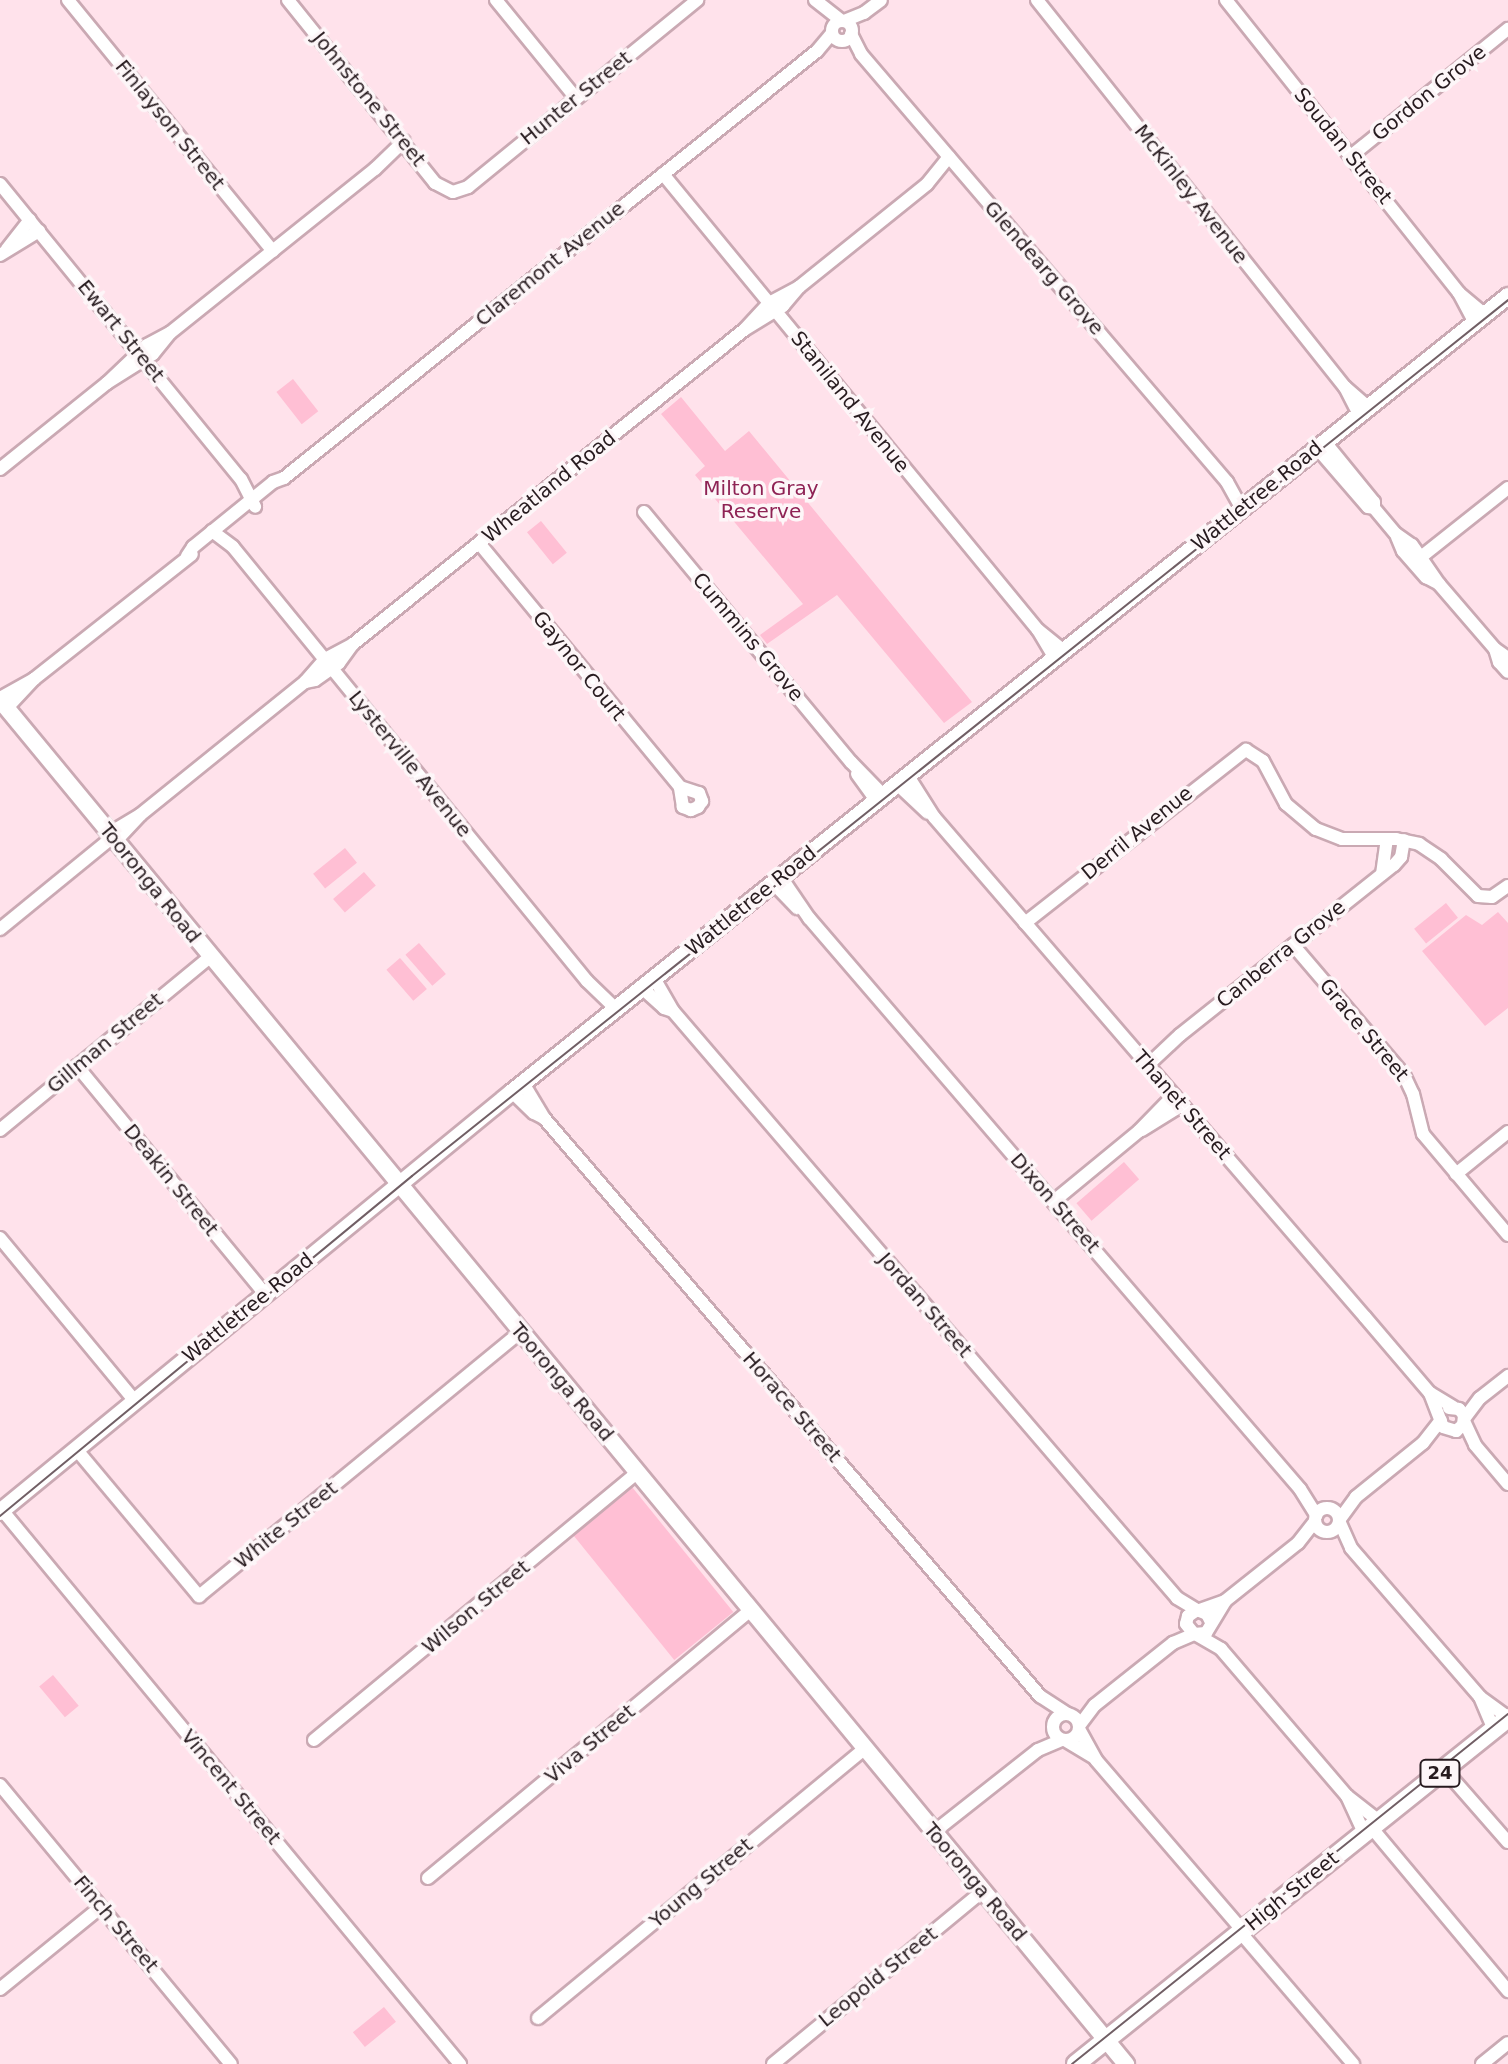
<!DOCTYPE html>
<style>
body{margin:0}
#map{position:relative;width:1508px;height:2064px;overflow:hidden;background:#ffe2eb;font-family:"DejaVu Sans",sans-serif}
div>[style]{position:absolute}
[style*='--x']{left:calc(var(--x)*1px);top:calc(var(--y)*1px);width:calc(var(--w)*1px);rotate:calc(var(--a)*1deg)}
.green>*{inset:0;background:#ffbfd4;transform-origin:0 0}
.roads{filter:drop-shadow(2px 0 #caa9b3) drop-shadow(-2px 0 #caa9b3) drop-shadow(0 2px #caa9b3) drop-shadow(0 -2px #caa9b3)}
.street>*{height:12px;margin:-6px;padding:0 6px;transform-origin:6px;border-radius:6px;background:#fff}
.street>.ring{margin:-6px;padding:0;box-sizing:content-box;background:none;border:12px solid #fff;border-radius:50%}
.secondary>*{height:16px;margin:-8px;padding:0 8px;transform-origin:8px;border-radius:8px;background:#fff}
.primary>*{height:18px;margin:-9px;padding:0 9px;transform-origin:9px;border-radius:9px;background:#fff}
.tram>*{height:2px;margin:-1px;padding:0 1px;transform-origin:1px;border-radius:1px;background:#715f65}
span{translate:-50% -50%;white-space:nowrap;text-align:center;line-height:1.15;-webkit-text-stroke:7px #fdf6f8;paint-order:stroke}
.shield-label span{padding:2px 6px;background:#fdf6f8;border:2px solid;border-radius:6px;-webkit-text-stroke-width:0}
.shield-label{font-size:18px;color:#271b1f;font-weight:700}
.street-label{font-size:20px;color:#271b1f}
.park-label{font-size:20px;color:#8e2254}
</style>
<div id="map">
<div class="green">
<div style="left:293px;top:379px;width:41px;height:21px;rotate:52deg"></div>
<div style="clip-path:polygon(681px 397px,725px 451px,749px 431px,972px 702px,944px 723px,837px 595px,767px 644px,760px 635px,803px 604px,695px 475px,705px 466px,661px 414px)"></div>
<div style="left:541px;top:521px;width:41px;height:18px;rotate:51deg"></div>
<div style="left:345px;top:848px;width:19px;height:41px;rotate:51deg"></div>
<div style="left:364px;top:872px;width:18px;height:41px;rotate:49deg"></div>
<div style="left:1446px;top:903px;width:19px;height:41px;rotate:51deg"></div>
<div style="clip-path:polygon(1498px 912px,1508px 923px,1508px 1008px,1485px 1026px,1422px 951px,1466px 915px,1482px 925px)"></div>
<div style="left:419px;top:943px;width:41px;height:18px;rotate:49deg"></div>
<div style="left:400px;top:958px;width:41px;height:18px;rotate:49deg"></div>
<div style="left:1124px;top:1162px;width:23px;height:63px;rotate:49deg"></div>
<div style="left:632px;top:1487px;width:161px;height:76px;rotate:51deg"></div>
<div style="left:53px;top:1675px;width:40px;height:18px;rotate:50deg"></div>
<div style="left:384px;top:2007px;width:19px;height:40px;rotate:51deg"></div>
</div>
<div class="roads">
<div class="street">
<div style="--x:68;--y:0;--w:324;--a:50.8"></div>
<div style="--x:288;--y:0;--w:235;--a:51.2"></div>
<div style="--x:435;--y:183;--w:20;--a:27"></div>
<div style="--x:453;--y:192;--w:16;--a:-18"></div>
<div style="--x:468;--y:187;--w:296;--a:-39.2"></div>
<div style="--x:496;--y:0;--w:127;--a:50.8"></div>
<div style="--x:815;--y:0;--w:34;--a:38"></div>
<div style="--x:1037;--y:0;--w:495;--a:51.5"></div>
<div style="--x:1345;--y:387;--w:30;--a:41"></div>
<div style="--x:1226;--y:0;--w:374;--a:51.5"></div>
<div style="--x:1459;--y:293;--w:34;--a:62"></div>
<div style="--x:844;--y:21;--w:22;--a:-22"></div>
<div style="--x:864;--y:13;--w:21;--a:-37"></div>
<div class="ring" style="left:832px;top:21px;width:8px;height:8px"></div>
<div style="--x:851;--y:34;--w:22;--a:63"></div>
<div style="--x:861;--y:54;--w:563;--a:49.46"></div>
<div style="--x:1227;--y:482;--w:31;--a:61"></div>
<div style="--x:1351;--y:156;--w:202;--a:-39"></div>
<div style="--x:663;--y:174;--w:590;--a:50.57"></div>
<div style="--x:1038;--y:630;--w:33;--a:59"></div>
<div style="--x:0;--y:184;--w:381;--a:50.8"></div>
<div style="--x:241;--y:479;--w:31;--a:63"></div>
<div style="--x:7;--y:249;--w:37;--a:-52"></div>
<div style="--x:0;--y:255;--w:46;--a:-31.6"></div>
<div style="--x:1459;--y:293;--w:34;--a:40"></div>
<div style="--x:744;--y:330;--w:37;--a:-47"></div>
<div style="--x:769;--y:303;--w:34;--a:-28"></div>
<div style="--x:107;--y:383;--w:54;--a:-32.2"></div>
<div style="--x:153;--y:354;--w:27;--a:-51"></div>
<div style="--x:170;--y:333;--w:263;--a:-38.7"></div>
<div style="--x:375;--y:169;--w:40;--a:-44"></div>
<div style="--x:1345;--y:387;--w:31;--a:63"></div>
<div style="--x:1325;--y:442;--w:77;--a:50.8"></div>
<div style="--x:1374;--y:502;--w:6;--a:90"></div>
<div style="--x:1317;--y:448;--w:78;--a:49.2"></div>
<div style="--x:1368;--y:507;--w:6;--a:9"></div>
<div style="--x:1374;--y:508;--w:34;--a:50"></div>
<div style="--x:1396;--y:534;--w:19;--a:35"></div>
<div style="--x:1412;--y:545;--w:47;--a:55.3"></div>
<div style="--x:1439;--y:584;--w:86;--a:49.3"></div>
<div style="--x:1495;--y:649;--w:16;--a:35"></div>
<div style="--x:0;--y:469;--w:137;--a:-38.8"></div>
<div style="--x:107;--y:383;--w:55;--a:-43.5"></div>
<div style="--x:147;--y:345;--w:26;--a:-28"></div>
<div style="--x:644;--y:512;--w:325;--a:50.4"></div>
<div style="--x:851;--y:762;--w:46;--a:45.9"></div>
<div style="--x:212;--y:531;--w:26;--a:37"></div>
<div style="--x:233;--y:547;--w:560;--a:50.8"></div>
<div style="--x:587;--y:981;--w:40;--a:44"></div>
<div style="--x:1397;--y:537;--w:15;--a:67"></div>
<div style="--x:1403;--y:551;--w:35;--a:49"></div>
<div style="--x:1426;--y:577;--w:15;--a:28"></div>
<div style="--x:479;--y:543;--w:316;--a:50.5"></div>
<div style="--x:680;--y:787;--w:20;--a:18"></div>
<div style="--x:699;--y:793;--w:9;--a:69"></div>
<div style="--x:702;--y:801;--w:7;--a:124"></div>
<div style="--x:698;--y:807;--w:8;--a:157"></div>
<div style="--x:691;--y:810;--w:9;--a:-159"></div>
<div style="--x:683;--y:807;--w:20;--a:-99"></div>
<div style="--x:187;--y:556;--w:11;--a:-56"></div>
<div style="--x:193;--y:547;--w:103;--a:-39.1"></div>
<div style="--x:273;--y:482;--w:12;--a:-20"></div>
<div style="--x:284;--y:478;--w:683;--a:-38.7"></div>
<div style="--x:817;--y:51;--w:23;--a:-50"></div>
<div style="--x:1421;--y:557;--w:111;--a:-38.4"></div>
<div style="--x:1038;--y:630;--w:33;--a:39"></div>
<div style="--x:1495;--y:649;--w:14;--a:73"></div>
<div style="--x:1499;--y:662;--w:13;--a:48"></div>
<div style="--x:305;--y:682;--w:10;--a:-11"></div>
<div style="--x:315;--y:680;--w:29;--a:-35"></div>
<div style="--x:339;--y:663;--w:24;--a:-54"></div>
<div style="--x:0;--y:698;--w:39;--a:-29"></div>
<div style="--x:34;--y:679;--w:201;--a:-38.3"></div>
<div style="--x:7;--y:708;--w:40;--a:-47"></div>
<div style="--x:857;--y:774;--w:32;--a:54"></div>
<div style="--x:908;--y:776;--w:49;--a:57.6"></div>
<div style="--x:934;--y:817;--w:660;--a:49.24"></div>
<div style="--x:1365;--y:1317;--w:100;--a:49.5"></div>
<div style="--x:1430;--y:1393;--w:27;--a:31"></div>
<div style="--x:897;--y:784;--w:42;--a:43.1"></div>
<div style="--x:110;--y:833;--w:35;--a:-31"></div>
<div style="--x:116;--y:841;--w:35;--a:-47"></div>
<div style="--x:140;--y:815;--w:212;--a:-38.9"></div>
<div style="--x:305;--y:682;--w:30;--a:-49"></div>
<div style="--x:325;--y:659;--w:32;--a:-28"></div>
<div style="--x:353;--y:644;--w:501;--a:-38.77"></div>
<div style="--x:744;--y:330;--w:46;--a:-31.6"></div>
<div style="--x:783;--y:306;--w:25;--a:-50"></div>
<div style="--x:799;--y:287;--w:164;--a:-38.8"></div>
<div style="--x:927;--y:184;--w:35;--a:-51"></div>
<div style="--x:1382;--y:874;--w:35;--a:-82"></div>
<div style="--x:781;--y:877;--w:50;--a:55.7"></div>
<div style="--x:809;--y:918;--w:753;--a:49.31"></div>
<div style="--x:1300;--y:1489;--w:31;--a:58"></div>
<div style="--x:773;--y:883;--w:35;--a:46"></div>
<div style="--x:1025;--y:923;--w:281;--a:-38.1"></div>
<div style="--x:1246;--y:750;--w:20;--a:33"></div>
<div style="--x:1263;--y:761;--w:49;--a:61.9"></div>
<div style="--x:1286;--y:804;--w:39;--a:40"></div>
<div style="--x:1316;--y:829;--w:28;--a:21"></div>
<div style="--x:1342;--y:839;--w:54;--a:0"></div>
<div style="--x:1396;--y:839;--w:24;--a:12"></div>
<div style="--x:1419;--y:844;--w:27;--a:34"></div>
<div style="--x:1441;--y:859;--w:52;--a:45"></div>
<div style="--x:1478;--y:896;--w:14;--a:4"></div>
<div style="--x:1492;--y:897;--w:19;--a:-35"></div>
<div style="--x:0;--y:929;--w:146;--a:-39.2"></div>
<div style="--x:1293;--y:945;--w:171;--a:49.5"></div>
<div style="--x:1404;--y:1075;--w:21;--a:65"></div>
<div style="--x:1413;--y:1094;--w:41;--a:76"></div>
<div style="--x:1423;--y:1134;--w:132;--a:49.9"></div>
<div style="--x:654;--y:978;--w:38;--a:60"></div>
<div style="--x:673;--y:1011;--w:650;--a:49.37"></div>
<div style="--x:1096;--y:1504;--w:124;--a:49.2"></div>
<div style="--x:1177;--y:1598;--w:23;--a:31"></div>
<div style="--x:642;--y:988;--w:30;--a:42"></div>
<div style="--x:664;--y:1008;--w:9;--a:18"></div>
<div style="--x:1148;--y:1065;--w:44;--a:-43.2"></div>
<div style="--x:1180;--y:1035;--w:273;--a:-38.5"></div>
<div style="--x:1394;--y:865;--w:11;--a:-49"></div>
<div style="--x:1401;--y:857;--w:17;--a:-80"></div>
<div style="--x:77;--y:1066;--w:296;--a:50.5"></div>
<div style="--x:523;--y:1083;--w:41;--a:59"></div>
<div style="--x:544;--y:1118;--w:762;--a:49.37"></div>
<div style="--x:1040;--y:1696;--w:33;--a:33"></div>
<div style="--x:512;--y:1092;--w:30;--a:44"></div>
<div style="--x:534;--y:1113;--w:11;--a:27"></div>
<div style="--x:0;--y:1130;--w:273;--a:-39.5"></div>
<div style="--x:1142;--y:1130;--w:47;--a:-32"></div>
<div style="--x:1456;--y:1174;--w:67;--a:-38.9"></div>
<div style="--x:1054;--y:1201;--w:110;--a:-39.5"></div>
<div style="--x:1139;--y:1131;--w:50;--a:-45.8"></div>
<div style="--x:0;--y:1238;--w:212;--a:50.4"></div>
<div style="--x:1430;--y:1393;--w:36;--a:69"></div>
<div style="--x:1443;--y:1427;--w:14;--a:17"></div>
<div style="--x:1456;--y:1431;--w:9;--a:-41"></div>
<div style="--x:1463;--y:1425;--w:10;--a:-84"></div>
<div style="--x:1464;--y:1415;--w:8;--a:-130"></div>
<div style="--x:1459;--y:1409;--w:10;--a:-174"></div>
<div style="--x:1464;--y:1419;--w:26;--a:-53"></div>
<div style="--x:1480;--y:1398;--w:36;--a:-38"></div>
<div style="--x:1464;--y:1421;--w:26;--a:65"></div>
<div style="--x:1475;--y:1445;--w:51;--a:49.8"></div>
<div style="--x:76;--y:1449;--w:192;--a:50.1"></div>
<div style="--x:199;--y:1596;--w:416;--a:-39.4"></div>
<div class="ring" style="left:1315px;top:1508px;width:12px;height:12px"></div>
<div style="--x:2;--y:1510;--w:719;--a:50.42"></div>
<div style="--x:1340;--y:1519;--w:27;--a:-54"></div>
<div style="--x:1356;--y:1497;--w:86;--a:-38.9"></div>
<div style="--x:1423;--y:1443;--w:29;--a:-52"></div>
<div style="--x:1340;--y:1523;--w:27;--a:66"></div>
<div style="--x:1351;--y:1548;--w:197;--a:49.1"></div>
<div style="--x:1480;--y:1697;--w:34;--a:36"></div>
<div style="--x:1200;--y:1610;--w:27;--a:-20"></div>
<div style="--x:1225;--y:1601;--w:93;--a:-38.5"></div>
<div style="--x:1298;--y:1543;--w:28;--a:-52"></div>
<div style="--x:1211;--y:1622;--w:9;--a:-117"></div>
<div style="--x:1207;--y:1614;--w:11;--a:-158"></div>
<div style="--x:1197;--y:1610;--w:11;--a:146"></div>
<div style="--x:1188;--y:1616;--w:8;--a:104"></div>
<div style="--x:1186;--y:1624;--w:13;--a:51"></div>
<div style="--x:1194;--y:1634;--w:12;--a:-5"></div>
<div style="--x:1206;--y:1633;--w:37;--a:-59"></div>
<div style="--x:1197;--y:1635;--w:28;--a:30"></div>
<div style="--x:1221;--y:1649;--w:194;--a:49.4"></div>
<div style="--x:1347;--y:1796;--w:41;--a:65.3"></div>
<div style="--x:1480;--y:1697;--w:36;--a:67"></div>
<div class="ring" style="left:1053px;top:1714px;width:14px;height:14px"></div>
<div style="--x:1079;--y:1726;--w:26;--a:-53"></div>
<div style="--x:1095;--y:1705;--w:100;--a:-38.5"></div>
<div style="--x:1173;--y:1643;--w:23;--a:-23"></div>
<div style="--x:1079;--y:1729;--w:35;--a:61"></div>
<div style="--x:1096;--y:1760;--w:224;--a:49.3"></div>
<div style="--x:314;--y:1740;--w:419;--a:-39.6"></div>
<div style="--x:1065;--y:1740;--w:33;--a:31"></div>
<div style="--x:1444;--y:1769;--w:97;--a:48.8"></div>
<div style="--x:0;--y:1785;--w:362;--a:50.4"></div>
<div style="--x:1347;--y:1796;--w:41;--a:38"></div>
<div style="--x:1371;--y:1827;--w:214;--a:50.1"></div>
<div style="--x:934;--y:1832;--w:132;--a:-38.3"></div>
<div style="--x:1038;--y:1750;--w:25;--a:-23"></div>
<div style="--x:428;--y:1878;--w:420;--a:-39.7"></div>
<div style="--x:1240;--y:1932;--w:174;--a:49.4"></div>
<div style="--x:0;--y:1989;--w:130;--a:-39.1"></div>
<div style="--x:538;--y:2018;--w:424;--a:-39.5"></div>
<div style="--x:773;--y:2064;--w:272;--a:-39.5"></div>
<div style="--x:1482;--y:2064;--w:33;--a:-39"></div>
</div>
<div class="secondary">
<div style="--x:0;--y:700;--w:1769;--a:50.46"></div>
<div style="--x:0;--y:1512;--w:662;--a:-39.36"></div>
<div style="--x:512;--y:1092;--w:1275;--a:-38.63"></div>
</div>
<div class="primary">
<div style="--x:1076;--y:2064;--w:553;--a:-38.69"></div>
</div>
</div>
<div class="tram">
<div style="--x:0;--y:1516;--w:534;--a:-39.53"></div>
<div style="--x:412;--y:1176;--w:1403;--a:-38.63"></div>
<div style="--x:1072;--y:2064;--w:559;--a:-38.76"></div>
</div>
<div class="shield-label">
<span style="left:1440px;top:1773px">24</span>
</div>
<div class="street-label">
<span style="left:1429px;top:93px;rotate:-39deg">Gordon Grove</span>
<span style="left:576px;top:98px;rotate:-39deg">Hunter Street</span>
<span style="left:369px;top:99px;rotate:51deg">Johnstone Street</span>
<span style="left:170px;top:125px;rotate:51deg">Finlayson Street</span>
<span style="left:1343px;top:146px;rotate:51deg">Soudan Street</span>
<span style="left:1191px;top:194px;rotate:52deg">McKinley Avenue</span>
<span style="left:550px;top:264px;rotate:-39deg">Claremont Avenue</span>
<span style="left:1044px;top:268px;rotate:49deg">Glendearg Grove</span>
<span style="left:121px;top:331px;rotate:51deg">Ewart Street</span>
<span style="left:850px;top:402px;rotate:51deg">Staniland Avenue</span>
<span style="left:549px;top:487px;rotate:-39deg">Wheatland Road</span>
<span style="left:1257px;top:496px;rotate:-39deg">Wattletree Road</span>
<span style="left:748px;top:637px;rotate:50deg">Cummins Grove</span>
<span style="left:579px;top:666px;rotate:51deg">Gaynor Court</span>
<span style="left:410px;top:764px;rotate:51deg">Lysterville Avenue</span>
<span style="left:1137px;top:833px;rotate:-39deg">Derril Avenue</span>
<span style="left:150px;top:883px;rotate:51deg">Tooronga Road</span>
<span style="left:751px;top:901px;rotate:-39deg">Wattletree Road</span>
<span style="left:1281px;top:954px;rotate:-39deg">Canberra Grove</span>
<span style="left:1364px;top:1030px;rotate:50deg">Grace Street</span>
<span style="left:105px;top:1043px;rotate:-40deg">Gillman Street</span>
<span style="left:1182px;top:1105px;rotate:49deg">Thanet Street</span>
<span style="left:171px;top:1180px;rotate:51deg">Deakin Street</span>
<span style="left:1055px;top:1203px;rotate:49deg">Dixon Street</span>
<span style="left:925px;top:1305px;rotate:49deg">Jordan Street</span>
<span style="left:248px;top:1308px;rotate:-39deg">Wattletree Road</span>
<span style="left:562px;top:1382px;rotate:50deg">Tooronga Road</span>
<span style="left:792px;top:1407px;rotate:49deg">Horace Street</span>
<span style="left:286px;top:1525px;rotate:-39deg">White Street</span>
<span style="left:476px;top:1607px;rotate:-40deg">Wilson Street</span>
<span style="left:590px;top:1744px;rotate:-40deg">Viva Street</span>
<span style="left:231px;top:1787px;rotate:50deg">Vincent Street</span>
<span style="left:975px;top:1882px;rotate:50deg">Tooronga Road</span>
<span style="left:701px;top:1883px;rotate:-40deg">Young Street</span>
<span style="left:1292px;top:1891px;rotate:-39deg">High Street</span>
<span style="left:116px;top:1924px;rotate:50deg">Finch Street</span>
<span style="left:878px;top:1977px;rotate:-39deg">Leopold Street</span>
</div>
<div class="park-label">
<span style="left:761px;top:500px">Milton Gray<br>Reserve</span>
</div>
</div>
